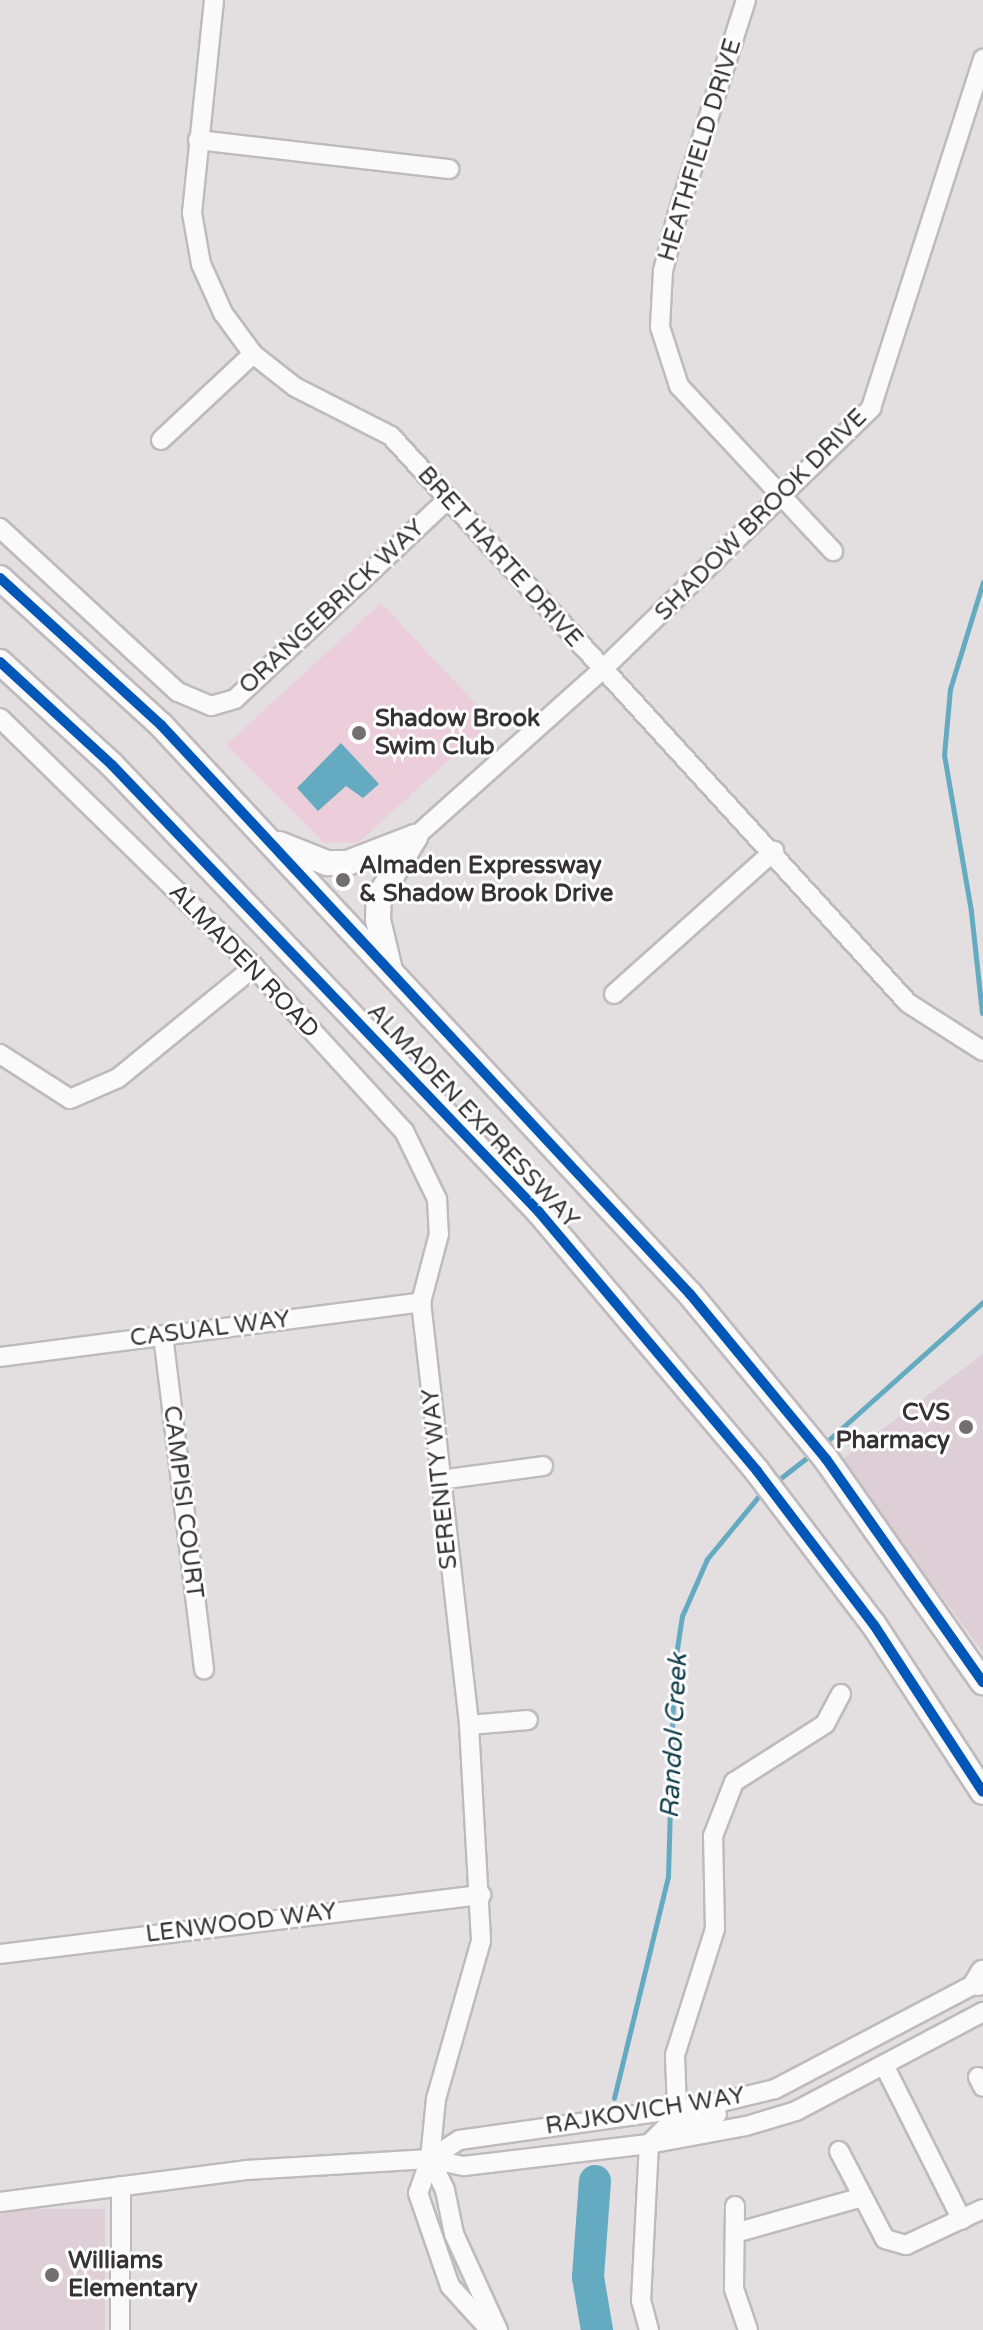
<!DOCTYPE html>
<style>
body{margin:0}
#map{position:relative;width:983px;height:2330px;overflow:hidden;background:#e3dee0;font-family:"Varela Round",sans-serif}
div>[style]{position:absolute}
[style*='--x']{left:calc(var(--x)*1px);top:calc(var(--y)*1px);width:calc(var(--w)*1px);rotate:calc(var(--a)*1deg)}
.built>*{inset:0;background:#ddcfd5;transform-origin:0 0}
.green>*{inset:0;background:#ebced9}
.water>*{inset:0;background:#64aac0}
.stream>*{height:5px;margin:-2.5px;padding:0 2.5px;transform-origin:2.5px;border-radius:2.5px;background:#64aac0}
.river>*{height:32px;margin:-16px;padding:0 16px;transform-origin:16px;border-radius:16px;background:#64aac0}
.roads{filter:drop-shadow(2px 0 #bfbabc) drop-shadow(-2px 0 #bfbabc) drop-shadow(0 2px #bfbabc) drop-shadow(0 -2px #bfbabc)}
.minor>*{height:18px;margin:-9px;padding:0 9px;transform-origin:9px;border-radius:9px;background:#fbfafa}
.major>*{height:24px;margin:-12px;padding:0 12px;transform-origin:12px;border-radius:12px;background:#fbfafa}
.cycleway>*{height:10px;margin:-5px;padding:0 5px;transform-origin:5px;border-radius:5px;background:#0057b8}
.dots>*{width:22px;height:22px;translate:-50% -50%;box-sizing:border-box;border:4px solid #fff;border-radius:50%}
span{translate:-50% -50%;white-space:nowrap;text-align:center;line-height:1.15;-webkit-text-stroke:6px #fff;paint-order:stroke}
.street-label{font-size:24px;color:#373334}
.poi-label{font-size:24px;color:#373334;font-weight:700}
.left{translate:0 -50%;text-align:left}
.right{translate:-100% -50%;text-align:right}
.water-label{font-size:26px;color:#123e4b;font-style:italic}
</style>
<div id="map">
<div class="built">
<div style="clip-path:polygon(983px 1354px,983px 1652px,840px 1461px)"></div>
<div style="left:105px;top:2209px;width:121px;height:106px;rotate:90deg"></div>
</div>
<div class="green">
<div style="clip-path:polygon(381px 603px,492px 721px,359px 842px,324px 843px,226px 745px)"></div>
</div>
<div class="water">
<div style="clip-path:polygon(341px 743px,379px 784px,363px 798px,346px 786px,318px 811px,297px 788px)"></div>
</div>
<div class="stream">
<div style="--x:982;--y:1013;--w:103;--a:-96.2"></div>
<div style="--x:971;--y:911;--w:158;--a:-99.8"></div>
<div style="--x:944;--y:755;--w:66;--a:-84.8"></div>
<div style="--x:950;--y:689;--w:112;--a:-72.9"></div>
<div style="--x:824;--y:1444;--w:213;--a:-41.8"></div>
<div style="--x:773;--y:1484;--w:51;--a:-37.8"></div>
<div style="--x:614;--y:2098;--w:228;--a:-76.3"></div>
<div style="--x:668;--y:1877;--w:209;--a:-88.4"></div>
<div style="--x:674;--y:1668;--w:53;--a:-81.3"></div>
<div style="--x:682;--y:1616;--w:62;--a:-66.3"></div>
<div style="--x:707;--y:1559;--w:87;--a:-50.6"></div>
</div>
<div class="river">
<div style="--x:595;--y:2181;--w:96;--a:94.2"></div>
<div style="--x:588;--y:2277;--w:54;--a:80.4"></div>
</div>
<div class="roads">
<div class="minor">
<div style="--x:214;--y:0;--w:214;--a:95.9"></div>
<div style="--x:192;--y:213;--w:52;--a:80"></div>
<div style="--x:201;--y:264;--w:54;--a:65.8"></div>
<div style="--x:223;--y:313;--w:51;--a:53.8"></div>
<div style="--x:253;--y:354;--w:53;--a:38.2"></div>
<div style="--x:295;--y:387;--w:108;--a:27"></div>
<div style="--x:391;--y:436;--w:767;--a:47.64"></div>
<div style="--x:908;--y:1003;--w:89;--a:32.6"></div>
<div style="--x:746;--y:0;--w:227;--a:107.7"></div>
<div style="--x:677;--y:216;--w:57;--a:104.3"></div>
<div style="--x:663;--y:271;--w:56;--a:93.1"></div>
<div style="--x:660;--y:327;--w:62;--a:72.1"></div>
<div style="--x:679;--y:386;--w:226;--a:47"></div>
<div style="--x:198;--y:140;--w:253;--a:6.6"></div>
<div style="--x:161;--y:440;--w:126;--a:-43.1"></div>
<div style="--x:0;--y:528;--w:242;--a:42.7"></div>
<div style="--x:178;--y:692;--w:36;--a:23"></div>
<div style="--x:211;--y:706;--w:25;--a:-16"></div>
<div style="--x:235;--y:699;--w:292;--a:-43.2"></div>
<div style="--x:0;--y:718;--w:356;--a:44.4"></div>
<div style="--x:254;--y:967;--w:222;--a:47.6"></div>
<div style="--x:404;--y:1131;--w:76;--a:64.1"></div>
<div style="--x:437;--y:1199;--w:35;--a:87"></div>
<div style="--x:439;--y:1234;--w:70;--a:104.8"></div>
<div style="--x:421;--y:1302;--w:426;--a:83.5"></div>
<div style="--x:469;--y:1725;--w:216;--a:86.8"></div>
<div style="--x:481;--y:1941;--w:164;--a:105.9"></div>
<div style="--x:436;--y:2099;--w:60;--a:95.7"></div>
<div style="--x:430;--y:2159;--w:36;--a:109"></div>
<div style="--x:418;--y:2193;--w:98;--a:71"></div>
<div style="--x:450;--y:2286;--w:59;--a:47.7"></div>
<div style="--x:415;--y:837;--w:251;--a:-41.8"></div>
<div style="--x:602;--y:670;--w:376;--a:-44.2"></div>
<div style="--x:871;--y:408;--w:367;--a:-72.2"></div>
<div style="--x:614;--y:994;--w:215;--a:-41.8"></div>
<div style="--x:0;--y:1054;--w:83;--a:32.7"></div>
<div style="--x:70;--y:1099;--w:52;--a:-23.6"></div>
<div style="--x:118;--y:1078;--w:176;--a:-39.2"></div>
<div style="--x:163;--y:1335;--w:337;--a:83"></div>
<div style="--x:0;--y:1357;--w:425;--a:-7.4"></div>
<div style="--x:440;--y:1480;--w:104;--a:-7.7"></div>
<div style="--x:469;--y:1725;--w:59;--a:-4.8"></div>
<div style="--x:0;--y:1954;--w:485;--a:-7"></div>
<div style="--x:885;--y:2067;--w:171;--a:63.3"></div>
<div style="--x:978;--y:2077;--w:11;--a:63"></div>
<div style="--x:677;--y:2108;--w:53;--a:-92.2"></div>
<div style="--x:675;--y:2055;--w:132;--a:-72.4"></div>
<div style="--x:715;--y:1929;--w:93;--a:-91.2"></div>
<div style="--x:713;--y:1836;--w:58;--a:-68.7"></div>
<div style="--x:734;--y:1782;--w:108;--a:-32.5"></div>
<div style="--x:825;--y:1724;--w:34;--a:-62"></div>
<div style="--x:649;--y:2144;--w:28;--a:-45"></div>
<div style="--x:669;--y:2124;--w:49;--a:-11.8"></div>
<div style="--x:839;--y:2151;--w:99;--a:62.4"></div>
<div style="--x:885;--y:2239;--w:22;--a:16"></div>
<div style="--x:906;--y:2245;--w:85;--a:-25.1"></div>
<div style="--x:430;--y:2159;--w:35;--a:-33"></div>
<div style="--x:459;--y:2140;--w:252;--a:-8"></div>
<div style="--x:709;--y:2105;--w:68;--a:-13.6"></div>
<div style="--x:775;--y:2089;--w:235;--a:-27.7"></div>
<div style="--x:430;--y:2159;--w:34;--a:64"></div>
<div style="--x:445;--y:2190;--w:45;--a:78.4"></div>
<div style="--x:454;--y:2234;--w:106;--a:65.4"></div>
<div style="--x:0;--y:2202;--w:248;--a:-7.4"></div>
<div style="--x:246;--y:2170;--w:184;--a:-3.4"></div>
<div style="--x:430;--y:2159;--w:35;--a:12"></div>
<div style="--x:464;--y:2166;--w:186;--a:-6.8"></div>
<div style="--x:649;--y:2144;--w:99;--a:-10.5"></div>
<div style="--x:746;--y:2126;--w:52;--a:-16.7"></div>
<div style="--x:796;--y:2111;--w:212;--a:-27.9"></div>
<div style="--x:735;--y:2206;--w:83;--a:90.7"></div>
<div style="--x:734;--y:2289;--w:43;--a:71.1"></div>
<div style="--x:735;--y:2233;--w:132;--a:-15.8"></div>
<div style="--x:120;--y:2330;--w:144;--a:-89.6"></div>
<div style="--x:649;--y:2330;--w:30;--a:-105"></div>
<div style="--x:641;--y:2301;--w:157;--a:-87.1"></div>
</div>
<div class="major">
<div style="--x:0;--y:578;--w:218;--a:42.4"></div>
<div style="--x:161;--y:725;--w:777;--a:47.09"></div>
<div style="--x:690;--y:1294;--w:214;--a:50.5"></div>
<div style="--x:826;--y:1459;--w:273;--a:54.9"></div>
<div style="--x:0;--y:662;--w:152;--a:42.6"></div>
<div style="--x:112;--y:765;--w:618;--a:46.31"></div>
<div style="--x:539;--y:1212;--w:339;--a:49.9"></div>
<div style="--x:757;--y:1471;--w:193;--a:52.8"></div>
<div style="--x:874;--y:1625;--w:199;--a:56.9"></div>
<div style="--x:279;--y:844;--w:52;--a:21.6"></div>
<div style="--x:327;--y:863;--w:20;--a:0"></div>
<div style="--x:347;--y:863;--w:73;--a:-20.9"></div>
<div style="--x:389;--y:966;--w:47;--a:-103.4"></div>
<div style="--x:378;--y:920;--w:23;--a:-88"></div>
<div style="--x:379;--y:897;--w:70;--a:-59"></div>
<div style="--x:977;--y:1983;--w:12;--a:-59"></div>
</div>
</div>
<div class="cycleway">
<div style="--x:0;--y:578;--w:218;--a:42.4"></div>
<div style="--x:161;--y:725;--w:777;--a:47.09"></div>
<div style="--x:690;--y:1294;--w:214;--a:50.5"></div>
<div style="--x:826;--y:1459;--w:273;--a:54.9"></div>
<div style="--x:0;--y:662;--w:152;--a:42.6"></div>
<div style="--x:112;--y:765;--w:618;--a:46.31"></div>
<div style="--x:539;--y:1212;--w:339;--a:49.9"></div>
<div style="--x:757;--y:1471;--w:193;--a:52.8"></div>
<div style="--x:874;--y:1625;--w:199;--a:56.9"></div>
</div>
<div class="dots">
<div style="left:359px;top:733px;background:#736f70"></div>
<div style="left:343px;top:880px;background:#736f70"></div>
<div style="left:966px;top:1427px;background:#736f70"></div>
<div style="left:52px;top:2275px;background:#736f70"></div>
</div>
<div class="street-label">
<span style="left:700px;top:150px;rotate:-73deg">HEATHFIELD DRIVE</span>
<span style="left:761px;top:515px;rotate:-45deg">SHADOW BROOK DRIVE</span>
<span style="left:500px;top:557px;rotate:48deg">BRET HARTE DRIVE</span>
<span style="left:332px;top:607px;rotate:-43deg">ORANGEBRICK WAY</span>
<span style="left:244px;top:961px;rotate:46deg">ALMADEN ROAD</span>
<span style="left:473px;top:1116px;rotate:47deg">ALMADEN EXPRESSWAY</span>
<span style="left:210px;top:1329px;rotate:-7deg">CASUAL WAY</span>
<span style="left:440px;top:1479px;rotate:-96deg">SERENITY WAY</span>
<span style="left:183px;top:1502px;rotate:83deg">CAMPISI COURT</span>
<span style="left:241px;top:1923px;rotate:-7deg">LENWOOD WAY</span>
<span style="left:645px;top:2111px;rotate:-9deg">RAJKOVICH WAY</span>
</div>
<div class="poi-label">
<span class="left" style="left:375px;top:733px">Shadow Brook<br>Swim Club</span>
<span class="left" style="left:359px;top:880px">Almaden Expressway<br>&amp; Shadow Brook Drive</span>
<span class="right" style="left:950px;top:1427px">CVS<br>Pharmacy</span>
<span class="left" style="left:68px;top:2275px">Williams<br>Elementary</span>
</div>
<div class="water-label">
<span style="left:674px;top:1736px;rotate:-87deg">Randol Creek</span>
</div>
</div>
